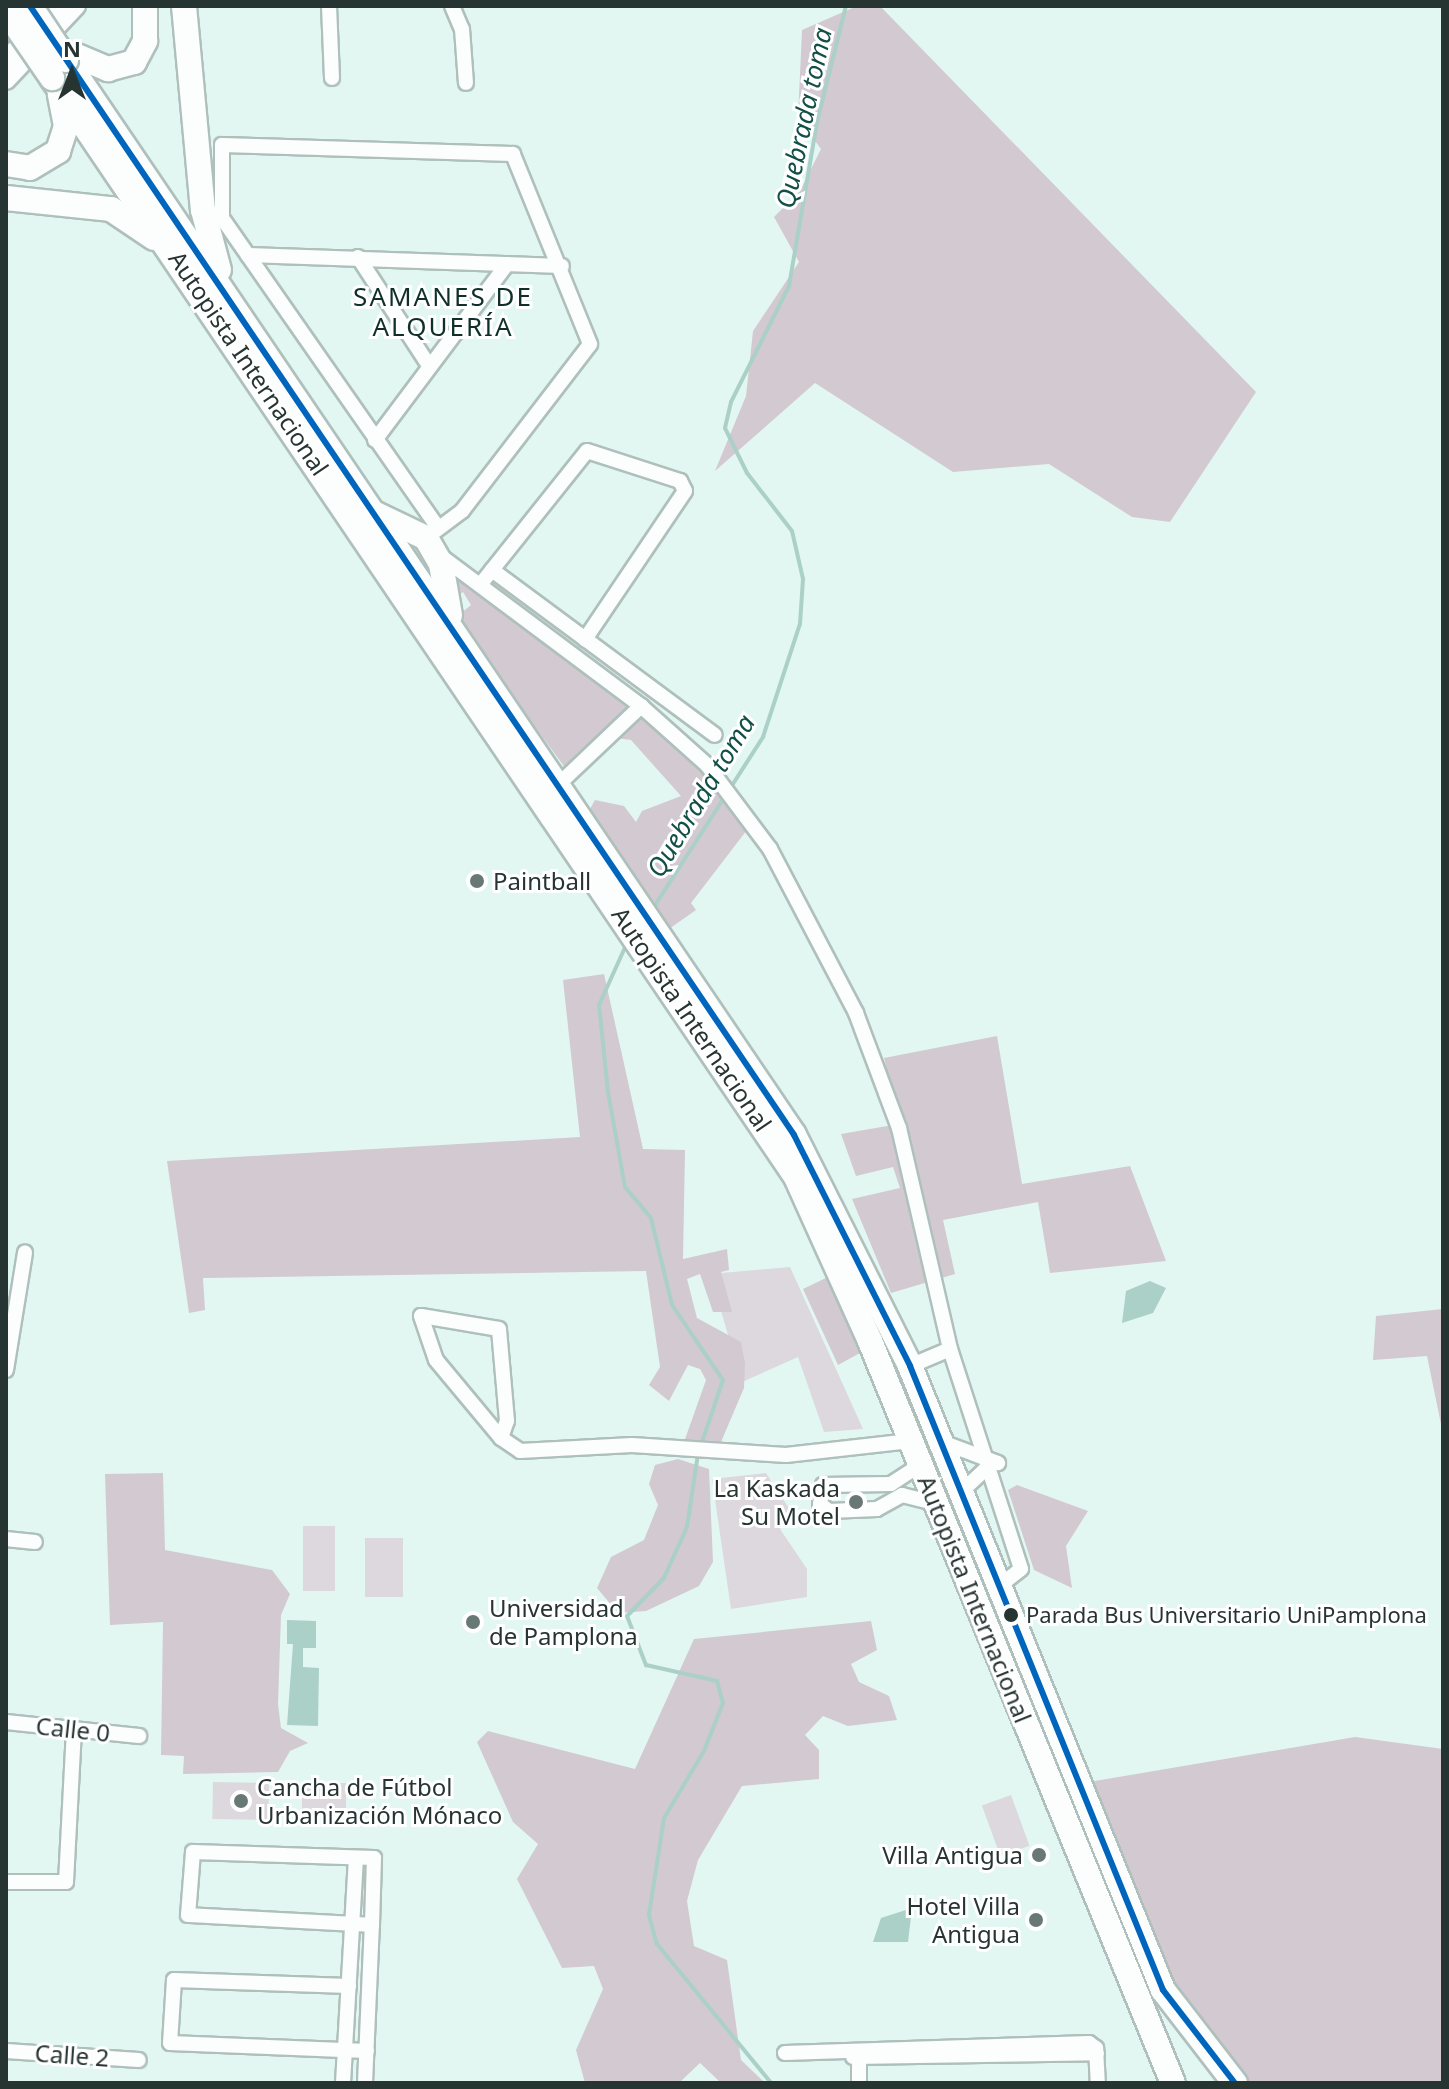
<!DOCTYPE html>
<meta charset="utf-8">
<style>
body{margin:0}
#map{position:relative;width:1449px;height:2089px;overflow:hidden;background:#e2f7f2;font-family:"Noto Sans",sans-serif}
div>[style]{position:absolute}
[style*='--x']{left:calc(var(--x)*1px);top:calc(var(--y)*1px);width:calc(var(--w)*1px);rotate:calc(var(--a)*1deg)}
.green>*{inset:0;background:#dcd8dd;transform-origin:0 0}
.forest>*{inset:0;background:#d3c9d1}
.water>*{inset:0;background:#abd0c8}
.stream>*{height:4px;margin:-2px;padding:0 2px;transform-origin:2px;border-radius:2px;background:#abd0c8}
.roads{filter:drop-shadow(2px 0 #afc0bc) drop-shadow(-2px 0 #afc0bc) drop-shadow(0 2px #afc0bc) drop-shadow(0 -2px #afc0bc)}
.street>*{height:14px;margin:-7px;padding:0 7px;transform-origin:7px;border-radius:7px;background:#fbfefd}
.secondary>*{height:18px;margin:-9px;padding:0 9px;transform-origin:9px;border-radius:9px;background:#fbfefd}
.highway>*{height:24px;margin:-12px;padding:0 12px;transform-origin:12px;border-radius:12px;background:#fbfefd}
.bridges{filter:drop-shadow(2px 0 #afc0bc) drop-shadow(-2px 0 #afc0bc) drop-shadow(0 2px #afc0bc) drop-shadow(0 -2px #afc0bc)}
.highway-bridge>*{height:24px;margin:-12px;padding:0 12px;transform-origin:12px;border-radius:12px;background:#fbfefd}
.bus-1>*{height:6px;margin:-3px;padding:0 3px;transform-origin:3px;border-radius:3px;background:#0065bd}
.dots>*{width:22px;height:22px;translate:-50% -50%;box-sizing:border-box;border:4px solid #fff;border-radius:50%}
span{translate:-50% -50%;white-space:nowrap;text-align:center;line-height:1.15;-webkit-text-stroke:6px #fff;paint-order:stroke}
.bus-label{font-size:22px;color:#273532}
.left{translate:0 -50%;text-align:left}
.street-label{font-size:24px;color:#273532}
.poi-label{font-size:24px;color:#273532}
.right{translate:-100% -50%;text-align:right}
.water-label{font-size:26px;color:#124f46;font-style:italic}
.neighbourhood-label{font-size:26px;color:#0f302a;letter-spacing:2px}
.frame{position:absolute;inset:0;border:8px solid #273532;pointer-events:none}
.north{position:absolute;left:32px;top:32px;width:80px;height:80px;-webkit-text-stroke:6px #fff;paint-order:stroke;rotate:0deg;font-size:22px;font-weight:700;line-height:32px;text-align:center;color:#273532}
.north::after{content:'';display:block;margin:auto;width:28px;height:36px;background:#273532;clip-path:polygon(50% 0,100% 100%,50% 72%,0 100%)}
</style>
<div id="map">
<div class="green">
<div style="clip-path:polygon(790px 1267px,863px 1429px,824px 1432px,798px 1357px,742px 1382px,710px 1274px)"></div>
<div style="clip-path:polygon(766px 1473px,792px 1513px,780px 1529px,807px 1569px,807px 1597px,731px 1609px,712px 1479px)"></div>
<div style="left:303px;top:1526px;width:32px;height:65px"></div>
<div style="left:403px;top:1538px;width:59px;height:38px;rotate:90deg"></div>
<div style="left:213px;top:1782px;width:56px;height:37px;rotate:1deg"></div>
<div style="left:302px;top:1783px;width:44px;height:32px"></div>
<div style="left:1011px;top:1795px;width:54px;height:31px;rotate:70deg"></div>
</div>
<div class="forest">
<div style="clip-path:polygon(857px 6px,880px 6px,1256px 392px,1170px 522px,1132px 517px,1049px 464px,953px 472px,815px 383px,715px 471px,746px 396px,753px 331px,799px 262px,774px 217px,800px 191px,821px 149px,798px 118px,802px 30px)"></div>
<div style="clip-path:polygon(451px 575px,632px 711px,566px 769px,455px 618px,471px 605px,463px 592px,451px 599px)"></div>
<div style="clip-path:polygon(642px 709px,702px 764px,750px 826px,691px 903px,696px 910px,669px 929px,590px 809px,595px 800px,624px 806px,636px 822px,642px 811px,681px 796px,631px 740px,615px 738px)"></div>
<div style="clip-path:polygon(604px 974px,643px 1149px,685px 1150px,683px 1259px,727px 1249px,729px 1270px,721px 1272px,732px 1312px,713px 1312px,700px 1274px,687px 1279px,697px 1318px,741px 1342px,745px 1363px,744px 1388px,718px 1449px,684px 1442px,706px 1380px,700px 1369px,688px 1365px,669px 1401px,649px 1385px,660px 1367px,646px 1271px,203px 1278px,205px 1310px,189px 1313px,167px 1161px,580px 1137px,563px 980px)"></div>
<div style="clip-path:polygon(997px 1036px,1022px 1184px,1130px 1166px,1166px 1261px,1050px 1273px,1038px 1202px,943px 1220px,955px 1274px,891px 1293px,852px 1199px,900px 1188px,893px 1167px,856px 1176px,841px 1134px,893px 1125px,914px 1228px,925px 1224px,884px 1058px)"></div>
<div style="clip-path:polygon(830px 1276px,860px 1353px,838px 1365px,803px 1289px)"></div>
<div style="clip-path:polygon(1443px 1309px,1443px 1434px,1427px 1356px,1373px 1360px,1376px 1316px)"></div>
<div style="clip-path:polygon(678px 1459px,709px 1469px,713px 1562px,699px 1586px,646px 1611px,618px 1613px,597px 1588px,611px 1557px,644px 1540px,658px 1505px,649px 1484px,655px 1465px)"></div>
<div style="clip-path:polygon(163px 1473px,165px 1550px,272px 1570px,290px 1594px,281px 1615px,278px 1704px,281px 1728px,308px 1743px,290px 1751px,278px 1772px,183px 1774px,184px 1756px,161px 1755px,163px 1622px,110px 1625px,105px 1474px)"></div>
<div style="clip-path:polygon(1017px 1485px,1088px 1511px,1066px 1546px,1072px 1588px,1034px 1570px,1008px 1490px)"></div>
<div style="clip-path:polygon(871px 1621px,877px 1650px,851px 1664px,859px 1682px,889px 1696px,897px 1720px,848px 1726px,823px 1716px,805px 1735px,819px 1750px,819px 1779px,742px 1786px,698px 1860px,687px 1901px,694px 1946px,727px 1960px,741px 2060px,765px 2083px,721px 2083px,700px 2063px,679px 2083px,585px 2083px,576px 2050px,603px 1989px,594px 1966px,562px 1968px,517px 1879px,538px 1844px,513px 1822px,477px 1742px,488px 1731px,635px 1769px,694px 1639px)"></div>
<div style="clip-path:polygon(1355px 1737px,1443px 1749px,1443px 2083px,1245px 2083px,1163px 1971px,1083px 1783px)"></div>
</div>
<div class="water">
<div style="clip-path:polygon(1150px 1281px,1166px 1288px,1153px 1313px,1122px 1323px,1126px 1291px)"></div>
<div style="clip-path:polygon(287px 1620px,316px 1621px,316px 1648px,303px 1648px,303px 1667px,319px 1668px,318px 1726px,287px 1725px,293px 1644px,287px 1644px)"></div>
<div style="clip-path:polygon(912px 1908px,908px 1942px,873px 1942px,881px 1918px)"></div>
</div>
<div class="stream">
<div style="--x:652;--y:910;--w:206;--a:-57.3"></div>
<div style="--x:763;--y:737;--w:119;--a:-71.9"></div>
<div style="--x:800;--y:624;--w:45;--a:-86.2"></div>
<div style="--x:803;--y:579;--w:49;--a:-102.9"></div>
<div style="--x:792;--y:531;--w:73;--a:-127.8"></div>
<div style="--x:747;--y:473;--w:50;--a:-116.1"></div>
<div style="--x:725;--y:428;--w:27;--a:-77"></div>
<div style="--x:731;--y:402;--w:130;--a:-63.4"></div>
<div style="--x:789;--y:286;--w:166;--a:-80.3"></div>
<div style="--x:817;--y:122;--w:120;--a:-76"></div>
<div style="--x:627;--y:943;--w:68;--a:114.3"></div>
<div style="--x:599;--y:1005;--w:87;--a:84.1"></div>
<div style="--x:608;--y:1092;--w:97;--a:79.9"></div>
<div style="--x:625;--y:1187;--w:40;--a:50"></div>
<div style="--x:651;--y:1218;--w:89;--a:76.4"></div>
<div style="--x:672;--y:1305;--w:91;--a:55.8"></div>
<div style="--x:723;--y:1380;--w:69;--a:108.7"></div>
<div style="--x:698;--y:1454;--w:74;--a:98.6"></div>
<div style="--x:687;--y:1527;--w:56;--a:114.3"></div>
<div style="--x:664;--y:1578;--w:53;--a:134.2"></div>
<div style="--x:627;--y:1616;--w:53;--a:68.8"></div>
<div style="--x:646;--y:1665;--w:73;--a:12.7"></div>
<div style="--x:717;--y:1681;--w:23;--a:75"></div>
<div style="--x:723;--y:1703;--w:52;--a:111.6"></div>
<div style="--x:704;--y:1751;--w:78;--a:120.8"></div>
<div style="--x:664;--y:1818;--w:98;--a:98.8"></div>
<div style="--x:649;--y:1915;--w:30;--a:75"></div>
<div style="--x:657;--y:1944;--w:180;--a:50.6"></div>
</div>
<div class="roads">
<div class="street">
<div style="--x:329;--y:6;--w:72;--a:87.6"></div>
<div style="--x:452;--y:6;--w:25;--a:67"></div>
<div style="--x:462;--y:29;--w:54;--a:85.8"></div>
<div style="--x:248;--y:255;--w:314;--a:2"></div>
<div style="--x:358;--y:257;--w:128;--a:56.8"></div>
<div style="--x:375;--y:440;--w:220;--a:-53.1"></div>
<div style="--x:426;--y:538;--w:45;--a:-36.9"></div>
<div style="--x:462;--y:511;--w:210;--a:-52.5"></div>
<div style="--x:590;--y:344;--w:205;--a:-112.1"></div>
<div style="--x:513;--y:154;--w:291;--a:-178.2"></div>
<div style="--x:222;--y:145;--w:73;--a:90"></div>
<div style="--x:222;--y:218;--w:374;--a:55.1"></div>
<div style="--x:438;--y:554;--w:254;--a:36.8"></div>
<div style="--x:641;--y:706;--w:89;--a:41.8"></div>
<div style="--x:707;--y:765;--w:105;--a:53.1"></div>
<div style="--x:770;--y:849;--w:185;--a:62.3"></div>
<div style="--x:856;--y:1013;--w:123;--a:69.5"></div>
<div style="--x:899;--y:1128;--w:227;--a:77"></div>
<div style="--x:950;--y:1349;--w:231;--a:72.1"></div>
<div style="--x:1021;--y:1569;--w:28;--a:142"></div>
<div style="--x:492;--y:570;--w:277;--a:36.5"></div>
<div style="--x:480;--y:585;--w:171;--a:-51.4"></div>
<div style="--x:587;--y:451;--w:98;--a:17.9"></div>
<div style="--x:680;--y:481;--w:11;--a:63"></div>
<div style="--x:685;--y:491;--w:179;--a:124"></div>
<div style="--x:560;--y:783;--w:112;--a:-43.5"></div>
<div style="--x:910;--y:1366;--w:43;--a:-23"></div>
<div style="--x:6;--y:1370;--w:119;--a:-80.8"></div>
<div style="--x:501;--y:1438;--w:18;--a:-71"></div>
<div style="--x:507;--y:1421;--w:92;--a:-95"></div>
<div style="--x:499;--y:1329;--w:79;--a:-170.5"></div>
<div style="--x:421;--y:1316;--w:46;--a:71.2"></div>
<div style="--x:436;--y:1360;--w:102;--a:50.2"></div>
<div style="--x:501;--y:1438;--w:23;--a:34"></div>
<div style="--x:520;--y:1451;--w:112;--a:-3.1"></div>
<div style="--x:632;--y:1445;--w:154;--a:3.7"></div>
<div style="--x:786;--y:1455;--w:125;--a:-6.4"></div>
<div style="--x:942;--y:1442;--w:60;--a:20.6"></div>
<div style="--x:920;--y:1465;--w:35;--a:147"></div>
<div style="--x:891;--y:1484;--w:68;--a:179.2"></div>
<div style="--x:823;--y:1485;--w:19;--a:99"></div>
<div style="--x:820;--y:1504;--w:11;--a:38"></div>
<div style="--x:829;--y:1511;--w:48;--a:-2.4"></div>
<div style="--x:877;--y:1509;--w:29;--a:-29"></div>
<div style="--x:902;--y:1495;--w:34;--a:14"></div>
<div style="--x:962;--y:1491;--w:41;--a:-43"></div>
<div style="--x:6;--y:1539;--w:29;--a:6"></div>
<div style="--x:6;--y:1722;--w:134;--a:6"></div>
<div style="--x:6;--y:1882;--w:60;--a:0"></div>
<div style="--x:66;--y:1882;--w:152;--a:-87"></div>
<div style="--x:349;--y:1986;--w:175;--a:-178"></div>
<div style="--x:174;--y:1980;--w:63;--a:93.6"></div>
<div style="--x:170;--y:2043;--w:197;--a:2.3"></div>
<div style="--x:6;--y:2051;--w:133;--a:3.9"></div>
<div style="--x:859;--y:2051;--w:32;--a:90"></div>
<div style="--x:785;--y:2053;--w:304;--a:-1.9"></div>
<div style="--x:1089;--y:2043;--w:9;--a:36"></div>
<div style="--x:1096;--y:2048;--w:35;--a:87"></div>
<div style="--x:853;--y:2057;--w:244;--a:-0.9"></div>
<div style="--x:343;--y:2083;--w:225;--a:-86.7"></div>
<div style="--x:365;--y:2083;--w:158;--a:-87.5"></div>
<div style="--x:372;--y:1925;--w:67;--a:-88.3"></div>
<div style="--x:374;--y:1858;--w:181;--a:-178.1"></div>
<div style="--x:193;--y:1852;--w:63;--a:94.5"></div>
<div style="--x:188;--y:1915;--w:184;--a:3.1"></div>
</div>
<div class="secondary">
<div style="--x:6;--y:60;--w:74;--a:-46.6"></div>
<div style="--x:6;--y:80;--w:102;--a:-46.6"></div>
</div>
<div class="highway">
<div style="--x:184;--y:6;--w:205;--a:84.7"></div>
<div style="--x:203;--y:210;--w:62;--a:75.1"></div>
<div style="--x:77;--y:56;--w:34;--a:23"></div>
<div style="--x:108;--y:69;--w:27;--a:-15"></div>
<div style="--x:134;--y:62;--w:24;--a:-62"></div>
<div style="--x:145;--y:41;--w:35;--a:-90"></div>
<div style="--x:6;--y:60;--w:1;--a:-45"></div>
<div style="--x:66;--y:60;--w:1298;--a:55.89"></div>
<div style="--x:794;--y:1135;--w:258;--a:63.3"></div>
<div style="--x:910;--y:1366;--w:673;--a:67.93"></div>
<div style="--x:1163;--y:1990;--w:118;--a:52.3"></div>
<div style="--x:52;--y:78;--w:1327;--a:55.9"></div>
<div style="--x:796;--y:1177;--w:180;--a:65.7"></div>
<div style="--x:870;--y:1341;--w:801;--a:67.79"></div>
<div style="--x:6;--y:164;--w:24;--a:9"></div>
<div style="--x:30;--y:168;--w:33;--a:-31"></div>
<div style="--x:58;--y:151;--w:26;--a:-72"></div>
<div style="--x:66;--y:126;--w:32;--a:-101"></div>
<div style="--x:6;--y:198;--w:106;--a:6"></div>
<div style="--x:111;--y:209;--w:52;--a:34"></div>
<div style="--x:376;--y:514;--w:55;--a:25.6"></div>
<div style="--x:426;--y:538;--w:30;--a:60"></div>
<div style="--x:441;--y:564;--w:52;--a:80"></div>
</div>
</div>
<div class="bridges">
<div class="highway-bridge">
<div style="--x:30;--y:6;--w:65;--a:56.3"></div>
<div style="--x:8;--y:14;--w:78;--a:55.5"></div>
</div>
</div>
<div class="bus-1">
<div style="--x:30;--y:6;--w:1363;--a:55.91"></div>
<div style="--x:794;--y:1135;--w:258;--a:63.3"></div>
<div style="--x:910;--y:1366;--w:673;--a:67.93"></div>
<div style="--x:1163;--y:1990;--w:118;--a:52.3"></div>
</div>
<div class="dots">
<div style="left:477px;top:881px;background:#687975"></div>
<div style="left:856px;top:1502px;background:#687975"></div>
<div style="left:1011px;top:1615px;background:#273532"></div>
<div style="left:473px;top:1622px;background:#687975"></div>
<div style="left:241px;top:1801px;background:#687975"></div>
<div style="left:1039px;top:1855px;background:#687975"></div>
<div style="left:1036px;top:1920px;background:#687975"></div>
</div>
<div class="bus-label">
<span class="left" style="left:1026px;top:1615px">Parada Bus Universitario UniPamplona</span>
</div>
<div class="street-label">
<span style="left:249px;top:363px;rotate:56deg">Autopista Internacional</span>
<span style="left:692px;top:1019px;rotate:56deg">Autopista Internacional</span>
<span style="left:975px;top:1599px;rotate:68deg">Autopista Internacional</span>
<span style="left:73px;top:1729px;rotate:6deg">Calle 0</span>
<span style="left:72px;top:2055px;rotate:4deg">Calle 2</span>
</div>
<div class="poi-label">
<span class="left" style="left:493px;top:881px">Paintball</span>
<span class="right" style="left:840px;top:1502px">La Kaskada<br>Su Motel</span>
<span class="left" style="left:489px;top:1622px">Universidad<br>de Pamplona</span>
<span class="left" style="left:257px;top:1801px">Cancha de Fútbol<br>Urbanización Mónaco</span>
<span class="right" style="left:1023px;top:1855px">Villa Antigua</span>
<span class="right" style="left:1020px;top:1920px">Hotel Villa<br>Antigua</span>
</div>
<div class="water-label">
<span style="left:804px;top:118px;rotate:-78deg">Quebrada toma</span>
<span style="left:701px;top:796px;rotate:-59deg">Quebrada toma</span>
</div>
<div class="neighbourhood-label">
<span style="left:443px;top:312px">SAMANES DE<br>ALQUERÍA</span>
</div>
<div class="frame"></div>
<div class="north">N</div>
</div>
